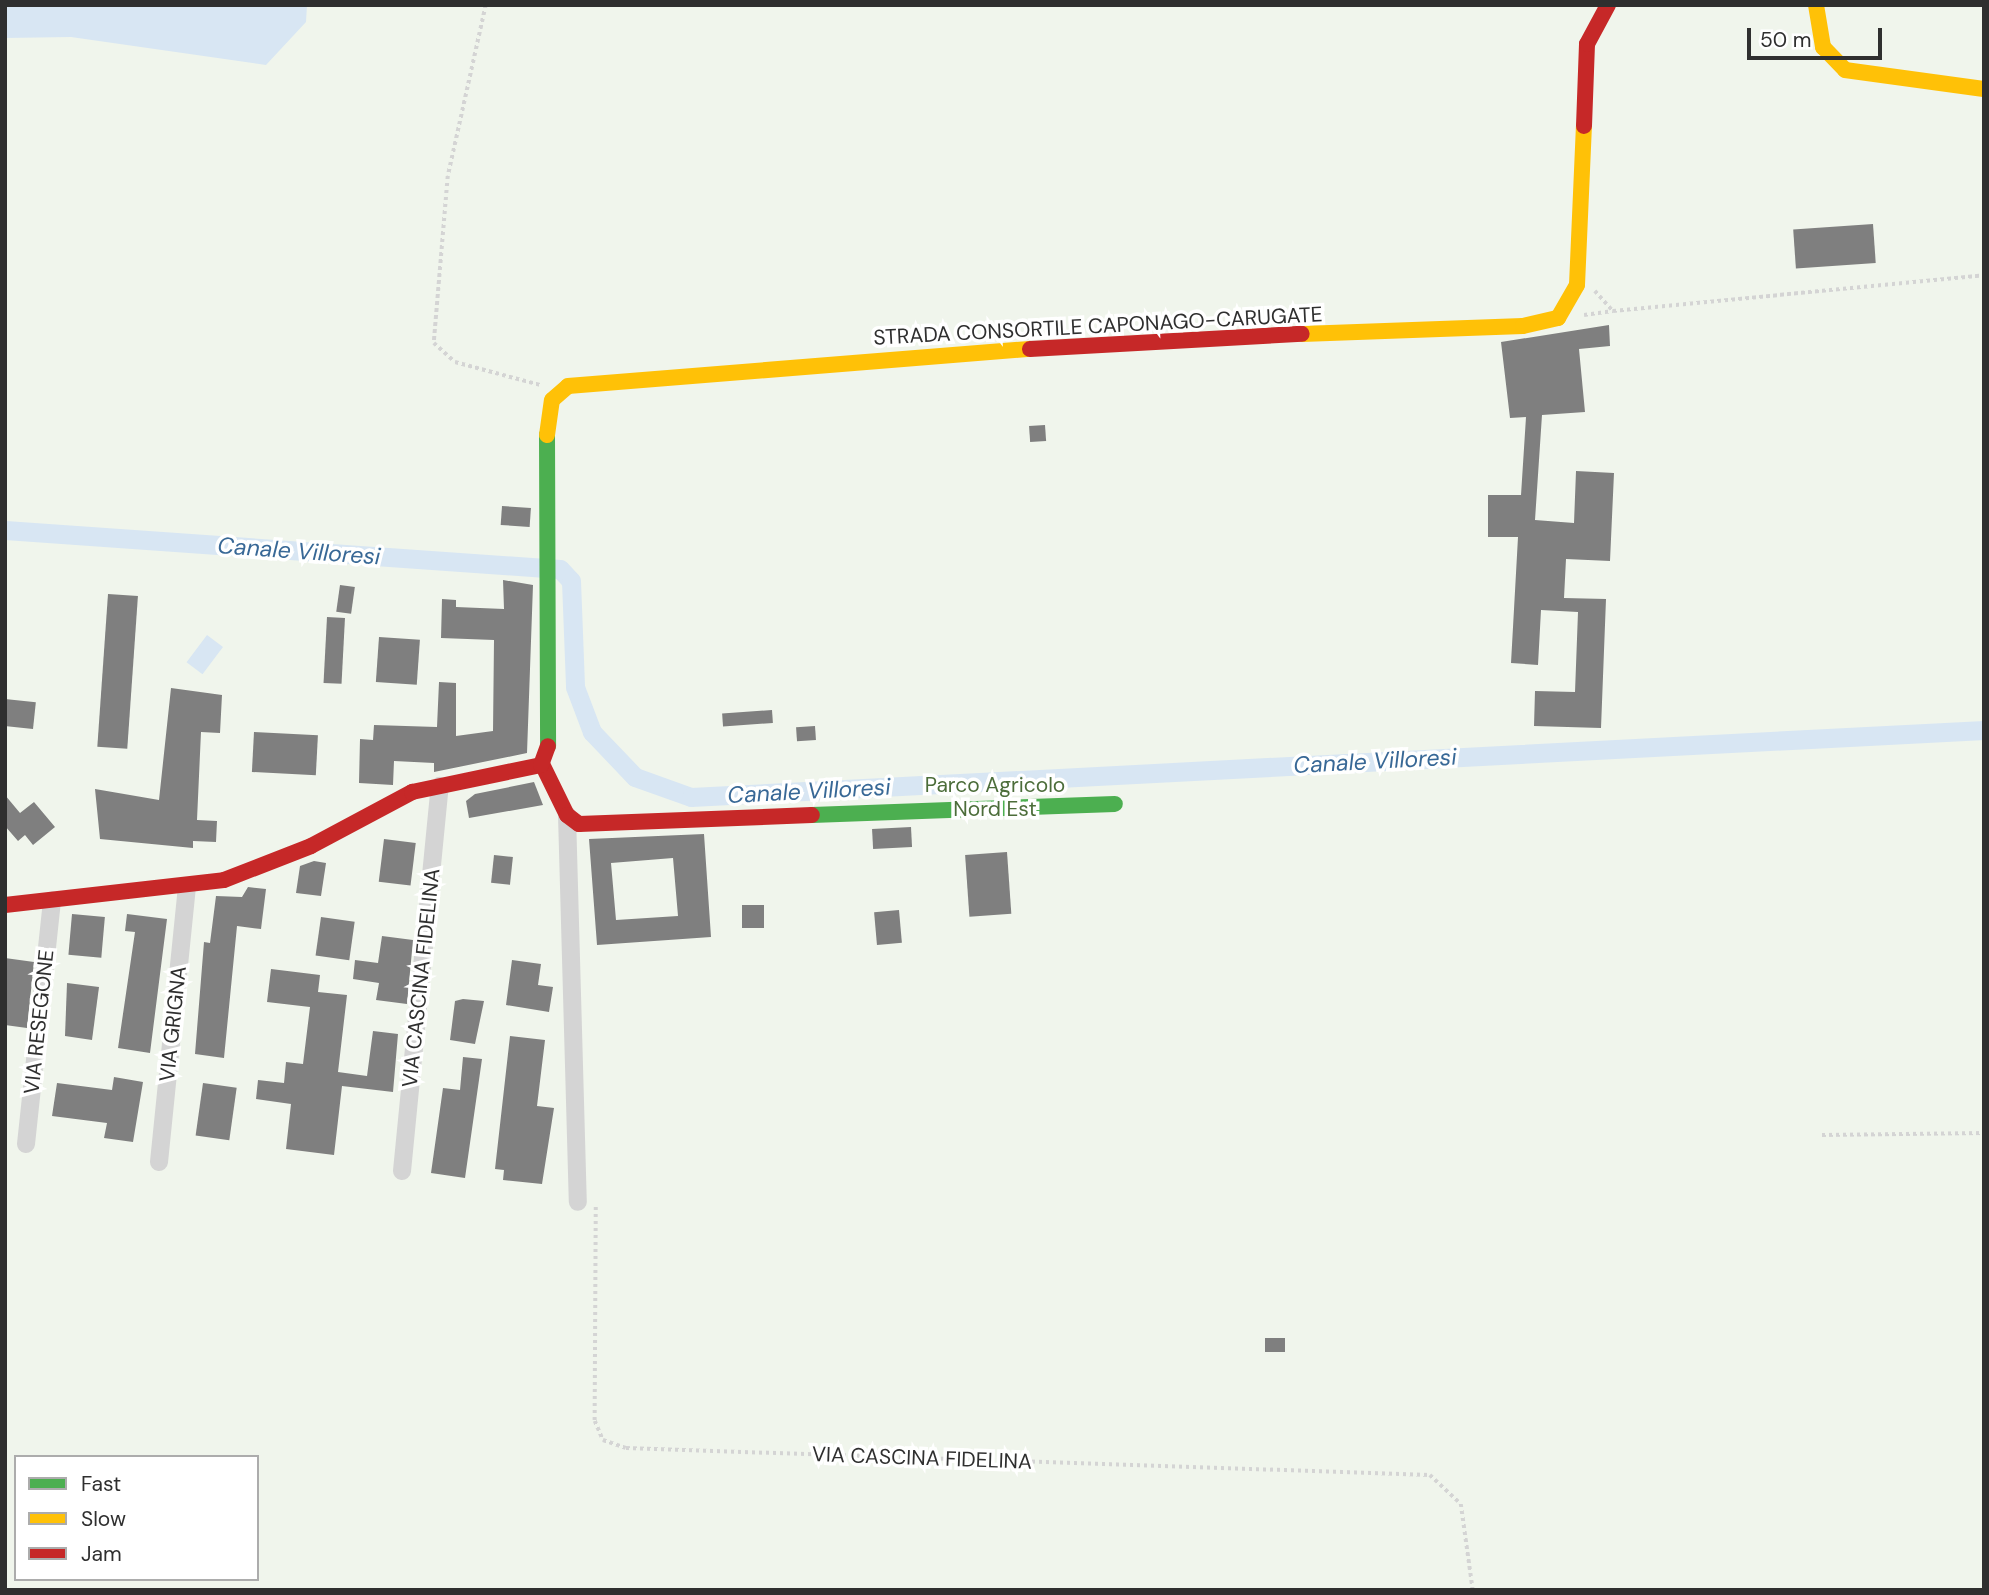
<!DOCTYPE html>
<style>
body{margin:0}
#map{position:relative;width:1989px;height:1595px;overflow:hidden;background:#fff;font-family:"DM Sans",sans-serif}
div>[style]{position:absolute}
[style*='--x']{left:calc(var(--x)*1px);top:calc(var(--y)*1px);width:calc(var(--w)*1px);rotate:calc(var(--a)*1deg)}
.green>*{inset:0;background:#f0f5ec}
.water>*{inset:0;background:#d8e6f3;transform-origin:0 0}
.canal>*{height:19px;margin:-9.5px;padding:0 9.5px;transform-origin:9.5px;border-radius:9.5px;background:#d8e6f3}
.building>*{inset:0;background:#7f7f7f;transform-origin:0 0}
.path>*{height:3.5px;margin-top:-1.75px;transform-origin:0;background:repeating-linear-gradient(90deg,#d4d4d4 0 3.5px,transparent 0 7px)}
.street>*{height:18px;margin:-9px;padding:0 9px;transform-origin:9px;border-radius:9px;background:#d4d4d4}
.fast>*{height:16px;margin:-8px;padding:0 8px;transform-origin:8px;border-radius:8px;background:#4caf50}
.slow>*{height:16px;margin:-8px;padding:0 8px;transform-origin:8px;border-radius:8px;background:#ffc107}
.jam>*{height:16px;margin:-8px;padding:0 8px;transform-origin:8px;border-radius:8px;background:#c62828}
span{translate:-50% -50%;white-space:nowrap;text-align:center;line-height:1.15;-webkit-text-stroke:7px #fff;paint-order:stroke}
.street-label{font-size:21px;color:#2f2f2f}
.park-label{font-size:21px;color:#4c6d3a}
.water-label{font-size:23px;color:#386896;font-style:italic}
.frame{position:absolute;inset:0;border:7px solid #2f2f2f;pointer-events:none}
.legend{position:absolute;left:14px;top:1455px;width:245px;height:126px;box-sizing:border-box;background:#fff;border:2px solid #acacac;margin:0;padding:9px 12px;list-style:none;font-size:21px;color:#2f2f2f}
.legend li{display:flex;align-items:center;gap:14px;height:35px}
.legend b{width:35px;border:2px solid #acacac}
.scale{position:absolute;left:1747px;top:28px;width:135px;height:32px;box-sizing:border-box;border:4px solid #2f2f2f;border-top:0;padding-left:9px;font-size:21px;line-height:24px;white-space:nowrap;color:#2f2f2f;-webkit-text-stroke:5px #fff;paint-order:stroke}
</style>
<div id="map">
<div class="green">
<div style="clip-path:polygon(evenodd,5px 5px,1984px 5px,1984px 1590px,5px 1590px,5px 5px,16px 1457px,257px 1457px,257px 1579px,16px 1579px,16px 1457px)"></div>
</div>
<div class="water">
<div style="clip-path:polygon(5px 5px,307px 5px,306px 22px,266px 65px,71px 37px,5px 38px)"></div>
<div style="left:207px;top:635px;width:20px;height:34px;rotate:37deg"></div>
</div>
<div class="canal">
<div style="--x:5;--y:530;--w:556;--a:4.02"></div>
<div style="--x:560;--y:569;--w:16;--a:47"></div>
<div style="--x:571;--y:581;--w:106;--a:87.8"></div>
<div style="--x:575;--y:687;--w:48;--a:69.3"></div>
<div style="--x:592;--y:732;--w:62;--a:46.3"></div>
<div style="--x:635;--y:777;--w:59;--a:19.7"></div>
<div style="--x:691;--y:797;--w:1295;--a:-2.97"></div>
</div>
<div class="building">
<div style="left:1873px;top:224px;width:39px;height:80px;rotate:86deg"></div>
<div style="clip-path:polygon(1609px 325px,1610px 346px,1579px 349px,1585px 412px,1542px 415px,1535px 520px,1574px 523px,1576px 471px,1614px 473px,1610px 561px,1566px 559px,1564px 598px,1606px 599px,1601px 728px,1534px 726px,1535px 691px,1575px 692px,1578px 612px,1541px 610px,1538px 665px,1511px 663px,1518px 537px,1488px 537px,1488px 495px,1521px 495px,1526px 417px,1510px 418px,1501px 342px)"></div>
<div style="left:1045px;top:425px;width:16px;height:16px;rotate:86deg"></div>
<div style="left:502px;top:506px;width:29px;height:19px;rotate:4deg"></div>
<div style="clip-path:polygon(503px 580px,533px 585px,527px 753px,434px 772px,434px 763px,394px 761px,393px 785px,359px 783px,360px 739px,373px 740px,374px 725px,437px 727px,439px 682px,456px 683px,456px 736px,493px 731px,494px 640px,441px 638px,442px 599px,456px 600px,456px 607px,504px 609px)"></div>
<div style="left:340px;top:585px;width:15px;height:27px;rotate:8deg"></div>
<div style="left:108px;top:594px;width:30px;height:153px;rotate:4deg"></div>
<div style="left:327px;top:617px;width:18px;height:66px;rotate:3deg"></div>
<div style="left:379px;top:637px;width:41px;height:45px;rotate:4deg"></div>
<div style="clip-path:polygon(171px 688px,222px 695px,220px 733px,201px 732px,197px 820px,217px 821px,216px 842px,193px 841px,193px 848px,100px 839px,95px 789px,159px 800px)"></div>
<div style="left:5px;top:699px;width:31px;height:27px;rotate:6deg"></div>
<div style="left:772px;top:710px;width:13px;height:50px;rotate:86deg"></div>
<div style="left:815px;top:726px;width:14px;height:19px;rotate:86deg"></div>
<div style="left:254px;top:732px;width:64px;height:40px;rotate:3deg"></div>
<div style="clip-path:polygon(534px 782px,543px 805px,469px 818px,466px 801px,475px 794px)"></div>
<div style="clip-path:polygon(5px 795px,20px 813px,34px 802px,55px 827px,33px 845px,25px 835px,18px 841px,5px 826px)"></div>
<div style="left:911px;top:827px;width:20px;height:39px;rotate:87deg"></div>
<div style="clip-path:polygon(evenodd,704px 834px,711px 937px,597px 945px,589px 839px,704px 834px,673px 858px,678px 916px,616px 920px,611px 863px,673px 858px)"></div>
<div style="left:384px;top:839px;width:32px;height:43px;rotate:7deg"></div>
<div style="left:1007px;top:852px;width:62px;height:42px;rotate:86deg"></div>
<div style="left:494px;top:855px;width:19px;height:28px;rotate:6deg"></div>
<div style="clip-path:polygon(314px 861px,326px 863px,321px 896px,296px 893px,300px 866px)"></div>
<div style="clip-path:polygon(248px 887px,266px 889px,261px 929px,237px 926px,224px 1058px,195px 1054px,204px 942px,210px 943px,216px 896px,242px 897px)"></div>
<div style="left:764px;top:905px;width:23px;height:22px;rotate:90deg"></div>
<div style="left:899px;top:910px;width:33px;height:25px;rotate:85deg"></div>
<div style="left:72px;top:914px;width:33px;height:41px;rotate:5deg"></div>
<div style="clip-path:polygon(127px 914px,167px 919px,150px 1053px,118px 1048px,135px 932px,125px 931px)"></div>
<div style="left:321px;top:917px;width:34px;height:39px;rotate:8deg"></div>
<div style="clip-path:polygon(382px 936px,413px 940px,407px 1004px,376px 1000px,379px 983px,353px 979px,355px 960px,378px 963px)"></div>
<div style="clip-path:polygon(5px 958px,34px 962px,27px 1028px,5px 1025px)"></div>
<div style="clip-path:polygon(512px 960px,541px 964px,538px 985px,553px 987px,549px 1012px,506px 1005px)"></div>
<div style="clip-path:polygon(271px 969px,320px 975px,318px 992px,347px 995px,338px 1072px,367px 1076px,373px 1031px,398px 1034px,393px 1092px,342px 1086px,334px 1155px,286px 1149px,291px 1104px,256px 1099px,258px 1080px,284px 1083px,286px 1062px,303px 1064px,310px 1007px,267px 1002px)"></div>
<div style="clip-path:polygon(67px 983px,99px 987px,92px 1040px,65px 1036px)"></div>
<div style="clip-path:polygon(463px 999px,484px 1001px,475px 1044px,450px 1040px,455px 1001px)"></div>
<div style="clip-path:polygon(510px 1036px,545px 1040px,537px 1106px,554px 1108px,542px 1184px,503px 1180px,504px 1170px,495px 1169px)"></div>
<div style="clip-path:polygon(463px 1057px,482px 1059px,465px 1178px,431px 1173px,443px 1088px,460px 1090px)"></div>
<div style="clip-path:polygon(114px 1077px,143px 1082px,133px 1142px,104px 1138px,107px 1123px,52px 1116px,57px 1083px,112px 1090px)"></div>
<div style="left:203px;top:1083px;width:34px;height:53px;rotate:8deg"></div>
<div style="left:1265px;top:1338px;width:20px;height:14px"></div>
</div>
<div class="path">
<div style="--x:486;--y:5;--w:175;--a:102.5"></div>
<div style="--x:448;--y:176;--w:168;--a:94.8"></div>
<div style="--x:434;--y:343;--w:28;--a:42"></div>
<div style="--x:455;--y:362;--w:88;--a:15.1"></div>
<div style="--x:1595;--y:291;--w:27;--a:48"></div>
<div style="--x:1613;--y:311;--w:373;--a:-5.5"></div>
<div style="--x:1584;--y:315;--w:29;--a:-8"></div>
<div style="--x:1822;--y:1135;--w:162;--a:-0.7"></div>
<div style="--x:596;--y:1207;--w:214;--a:90.3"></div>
<div style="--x:595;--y:1421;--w:21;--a:67"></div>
<div style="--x:603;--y:1440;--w:24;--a:19"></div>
<div style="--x:626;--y:1448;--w:804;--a:1.92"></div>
<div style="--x:1430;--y:1475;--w:42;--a:43.1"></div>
<div style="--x:1461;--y:1504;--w:87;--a:82.1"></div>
</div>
<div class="street">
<div style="--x:567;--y:815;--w:387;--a:88.4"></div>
<div style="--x:26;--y:1144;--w:245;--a:-83.9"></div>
<div style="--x:159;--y:1162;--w:276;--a:-84.2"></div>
<div style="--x:402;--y:1171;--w:387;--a:-84.4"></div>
</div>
<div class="fast">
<div style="--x:547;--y:435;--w:311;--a:89.8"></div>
<div style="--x:812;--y:815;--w:303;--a:-2.1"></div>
</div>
<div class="slow">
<div style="--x:1816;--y:5;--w:43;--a:80.5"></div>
<div style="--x:1823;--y:47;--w:32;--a:46"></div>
<div style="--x:1845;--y:70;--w:140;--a:7.8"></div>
<div style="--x:1302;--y:334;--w:221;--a:-2.1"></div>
<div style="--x:1523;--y:326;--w:36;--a:-13"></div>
<div style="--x:1558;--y:318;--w:38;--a:-60"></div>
<div style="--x:1577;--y:285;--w:159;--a:-87.5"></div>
<div style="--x:547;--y:435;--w:35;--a:-82"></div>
<div style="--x:552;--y:400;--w:21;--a:-41"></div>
<div style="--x:568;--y:386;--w:463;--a:-4.6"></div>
</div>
<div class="jam">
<div style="--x:1584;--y:126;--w:82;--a:-87.9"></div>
<div style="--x:1587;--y:44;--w:44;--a:-61.7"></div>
<div style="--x:1030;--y:349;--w:272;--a:-3.2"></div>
<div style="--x:542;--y:764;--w:57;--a:63.9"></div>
<div style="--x:567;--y:815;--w:15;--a:37"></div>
<div style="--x:579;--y:824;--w:233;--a:-2.2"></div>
<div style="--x:5;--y:905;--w:220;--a:-6.5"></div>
<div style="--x:224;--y:880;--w:93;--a:-21.3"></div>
<div style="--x:311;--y:846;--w:115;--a:-28.1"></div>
<div style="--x:412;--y:792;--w:132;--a:-11.8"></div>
<div style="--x:541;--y:765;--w:20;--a:-70"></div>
</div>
<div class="street-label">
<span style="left:1098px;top:326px;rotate:-3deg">STRADA CONSORTILE CAPONAGO-CARUGATE</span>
<span style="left:421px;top:978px;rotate:-84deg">VIA CASCINA FIDELINA</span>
<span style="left:39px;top:1022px;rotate:-84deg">VIA RESEGONE</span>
<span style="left:173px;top:1024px;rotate:-84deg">VIA GRIGNA</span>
<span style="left:922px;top:1458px;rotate:2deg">VIA CASCINA FIDELINA</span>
</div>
<div class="park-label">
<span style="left:995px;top:797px">Parco Agricolo<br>Nord Est</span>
</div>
<div class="water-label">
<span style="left:299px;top:551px;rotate:4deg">Canale Villoresi</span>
<span style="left:1375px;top:761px;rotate:-3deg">Canale Villoresi</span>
<span style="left:809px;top:791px;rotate:-3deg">Canale Villoresi</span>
</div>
<div class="frame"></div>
<ul class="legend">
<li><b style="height:9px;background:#4caf50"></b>Fast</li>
<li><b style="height:9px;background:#ffc107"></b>Slow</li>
<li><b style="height:9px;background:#c62828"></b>Jam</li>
</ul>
<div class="scale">50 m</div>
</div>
